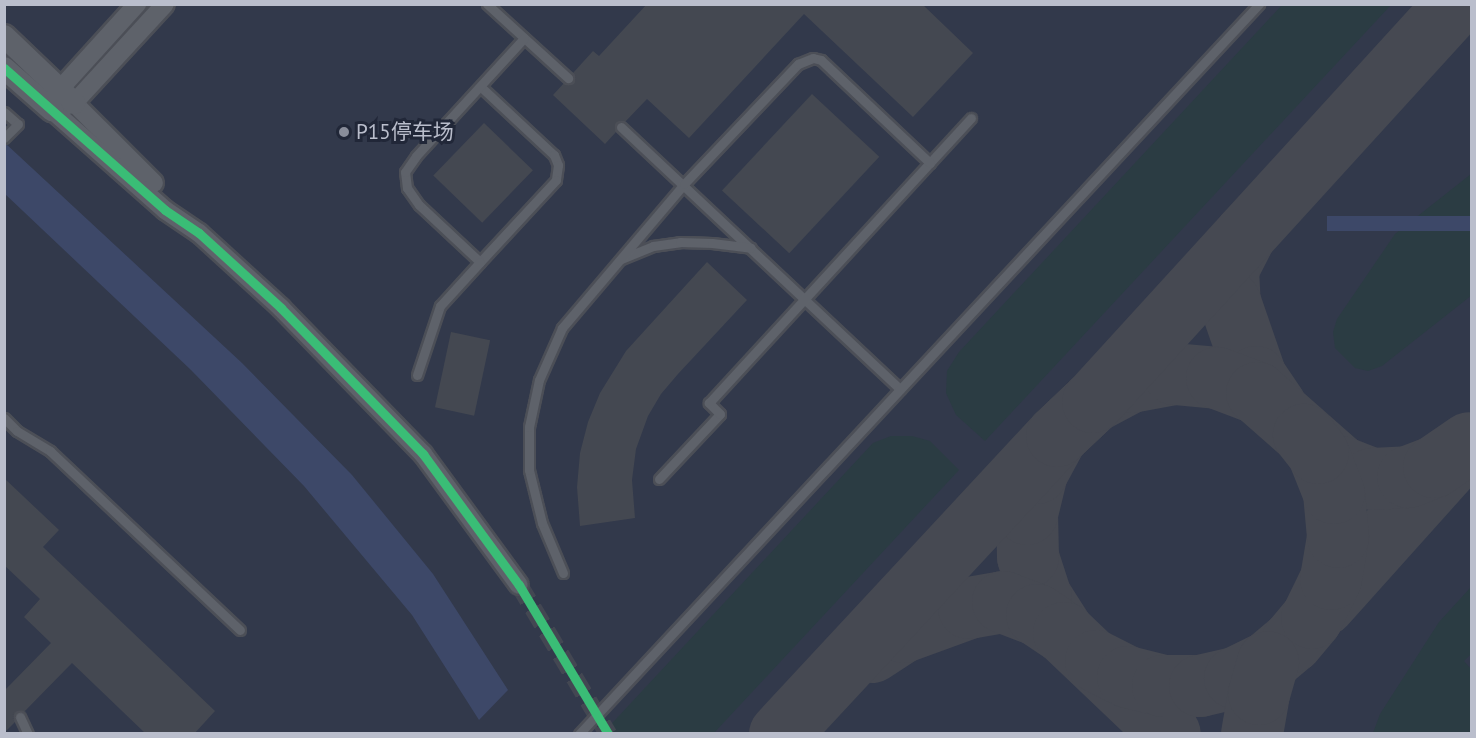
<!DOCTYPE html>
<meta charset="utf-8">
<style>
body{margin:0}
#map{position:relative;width:1476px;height:738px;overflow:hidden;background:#2e323d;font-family:"PT Sans","Noto Sans SC",sans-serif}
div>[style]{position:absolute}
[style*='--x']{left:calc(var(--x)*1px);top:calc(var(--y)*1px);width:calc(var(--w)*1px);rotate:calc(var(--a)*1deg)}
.airport>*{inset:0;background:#32394b;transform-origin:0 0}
.green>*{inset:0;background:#2b3c43}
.water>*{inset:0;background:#3d4868;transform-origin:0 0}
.taxiway>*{height:62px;margin:-31px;padding:0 31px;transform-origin:31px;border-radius:31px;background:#464952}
.building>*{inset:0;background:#444851;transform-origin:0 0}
.minor-tunnel>*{height:18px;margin-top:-9px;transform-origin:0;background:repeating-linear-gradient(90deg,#434752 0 18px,transparent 0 27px)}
.roads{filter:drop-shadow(2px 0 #4c4f57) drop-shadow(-2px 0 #4c4f57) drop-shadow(0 2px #4c4f57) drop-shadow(0 -2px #4c4f57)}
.service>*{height:9px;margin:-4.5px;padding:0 4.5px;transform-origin:4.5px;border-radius:4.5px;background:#5e626a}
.minor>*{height:18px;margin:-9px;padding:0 9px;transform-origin:9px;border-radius:9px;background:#5e626a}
.tertiary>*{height:22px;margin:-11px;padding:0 11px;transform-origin:11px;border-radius:11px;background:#5e626a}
.cycleway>*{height:9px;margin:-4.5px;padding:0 4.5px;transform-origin:4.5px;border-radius:4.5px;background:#3abd76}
.dots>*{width:16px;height:16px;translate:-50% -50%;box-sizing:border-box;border:3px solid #212738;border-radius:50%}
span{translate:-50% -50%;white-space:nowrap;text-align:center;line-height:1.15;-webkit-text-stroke:6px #212738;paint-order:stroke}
.poi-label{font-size:21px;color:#babecc}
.left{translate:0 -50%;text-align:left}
.frame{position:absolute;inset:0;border:6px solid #babecc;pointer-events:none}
</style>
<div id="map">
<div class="airport">
<div style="left:5px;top:5px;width:1466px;height:728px"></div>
</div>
<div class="green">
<div style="clip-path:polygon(1282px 5px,1391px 5px,985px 441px,956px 415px,946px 393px,947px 371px,959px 352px)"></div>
<div style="clip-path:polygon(1471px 174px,1472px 295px,1382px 366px,1368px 371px,1355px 368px,1335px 348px,1333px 332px,1337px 319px,1395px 234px)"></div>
<div style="clip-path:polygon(891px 436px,912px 436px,930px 441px,959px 470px,714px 733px,603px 733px,873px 443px)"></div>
<div style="clip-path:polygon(1471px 587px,1471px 654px,1464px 661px,1471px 669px,1471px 731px,1468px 734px,1373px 733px,1380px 714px,1439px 622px)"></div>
</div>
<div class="water">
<div style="clip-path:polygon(5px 143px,242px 363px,352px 475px,433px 574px,508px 690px,479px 720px,412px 615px,304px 486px,191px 370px,5px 194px)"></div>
<div style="left:1471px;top:216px;width:15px;height:144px;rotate:90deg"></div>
</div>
<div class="taxiway">
<div style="--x:1246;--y:234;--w:39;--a:117"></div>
<div style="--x:1228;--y:269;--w:33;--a:87"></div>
<div style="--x:1230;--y:302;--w:79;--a:70.9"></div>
<div style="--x:1256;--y:377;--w:36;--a:56"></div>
<div style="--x:1324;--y:605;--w:199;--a:-48.1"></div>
<div style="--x:1064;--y:633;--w:43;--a:-122.6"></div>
<div style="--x:1041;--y:597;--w:42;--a:-108"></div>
<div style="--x:1028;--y:557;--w:43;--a:-91.3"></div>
<div style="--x:1027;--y:514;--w:42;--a:-76.3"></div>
<div style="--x:1037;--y:473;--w:42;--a:-61.6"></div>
<div style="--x:1057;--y:436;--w:50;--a:-43.4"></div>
<div style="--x:1093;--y:402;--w:43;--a:-27.8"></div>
<div style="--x:1131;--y:382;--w:44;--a:-10.5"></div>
<div style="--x:1174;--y:374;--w:43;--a:5.3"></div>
<div style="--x:1217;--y:378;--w:43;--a:20.6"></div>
<div style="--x:1257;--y:393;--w:112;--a:41.4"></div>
<div style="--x:1341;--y:467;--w:33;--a:21"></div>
<div style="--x:1372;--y:479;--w:36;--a:-3"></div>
<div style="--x:1408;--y:477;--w:28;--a:-21"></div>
<div style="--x:1434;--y:467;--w:42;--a:-34.4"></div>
<div style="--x:872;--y:652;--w:37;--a:-33"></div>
<div style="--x:903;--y:632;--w:70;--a:-20"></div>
<div style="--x:969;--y:608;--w:35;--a:-10"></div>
<div style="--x:1003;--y:602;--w:36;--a:21"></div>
<div style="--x:1037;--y:615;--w:32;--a:34"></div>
<div style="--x:1064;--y:633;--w:146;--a:43.6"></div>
<div style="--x:1096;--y:661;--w:36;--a:27"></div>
<div style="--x:1128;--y:677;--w:36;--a:14"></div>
<div style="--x:1163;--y:686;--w:37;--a:0"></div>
<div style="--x:1200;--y:686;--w:36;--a:-13"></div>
<div style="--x:1235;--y:678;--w:37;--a:-26"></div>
<div style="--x:1268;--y:662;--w:31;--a:-40"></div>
<div style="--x:1292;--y:642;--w:31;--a:-50"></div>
<div style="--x:1312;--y:618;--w:43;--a:-64"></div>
<div style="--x:1331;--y:579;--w:43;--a:-80.5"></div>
<div style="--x:1338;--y:537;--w:44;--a:-95.2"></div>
<div style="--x:1334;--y:493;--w:43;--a:-111.8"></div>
<div style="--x:1318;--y:453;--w:23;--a:-128"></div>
<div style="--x:780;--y:734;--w:407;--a:-47.1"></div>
<div style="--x:1057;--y:436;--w:50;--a:-43.4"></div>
<div style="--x:1093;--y:402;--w:539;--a:-47.63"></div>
<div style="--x:1252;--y:734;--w:41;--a:-80.1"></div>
<div style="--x:1259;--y:694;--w:33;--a:-74"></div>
</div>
<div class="building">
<div style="clip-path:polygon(647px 4px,922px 4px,973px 53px,913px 117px,804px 14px,689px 138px,647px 99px,625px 122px,616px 123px,616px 132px,605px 144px,553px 95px,564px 83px,573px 83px,573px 73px,593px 51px,599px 56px)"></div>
<div style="left:812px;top:94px;width:92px;height:132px;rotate:43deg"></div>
<div style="left:484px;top:123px;width:68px;height:73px;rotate:44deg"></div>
<div style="clip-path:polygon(707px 262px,747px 300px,678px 374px,661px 394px,648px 416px,636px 449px,632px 480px,635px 518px,580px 526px,577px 487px,580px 453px,588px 422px,600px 393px,626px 351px)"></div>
<div style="left:451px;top:332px;width:40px;height:77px;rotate:12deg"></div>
<div style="clip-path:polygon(4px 478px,59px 530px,43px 547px,215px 711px,194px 734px,146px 734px,72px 663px,24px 712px,15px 713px,15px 722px,4px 733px,4px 691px,51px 643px,24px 617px,40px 599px,4px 565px)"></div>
</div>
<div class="minor-tunnel">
<div style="--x:519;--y:585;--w:174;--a:59.1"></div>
</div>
<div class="roads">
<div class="service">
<div style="--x:487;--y:4;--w:110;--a:42.4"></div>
<div style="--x:481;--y:87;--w:100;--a:43"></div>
<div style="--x:554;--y:155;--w:11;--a:68"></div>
<div style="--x:558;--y:165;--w:15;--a:98"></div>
<div style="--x:556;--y:180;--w:112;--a:132.8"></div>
<div style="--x:480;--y:262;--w:83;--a:-136.9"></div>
<div style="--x:419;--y:205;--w:21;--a:-125"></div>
<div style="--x:407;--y:188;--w:16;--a:-97"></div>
<div style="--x:405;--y:172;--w:19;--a:-55"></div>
<div style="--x:416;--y:156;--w:160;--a:-47.5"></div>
<div style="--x:4;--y:112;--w:18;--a:41"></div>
<div style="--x:18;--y:124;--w:20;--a:135"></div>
<div style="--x:621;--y:127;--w:383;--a:43.2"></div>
<div style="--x:621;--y:259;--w:35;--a:-22"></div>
<div style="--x:653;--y:246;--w:27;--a:-8"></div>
<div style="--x:680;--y:242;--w:32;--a:2"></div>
<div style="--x:712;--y:243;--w:39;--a:7"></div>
<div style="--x:417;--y:375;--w:73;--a:-71.6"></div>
<div style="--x:440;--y:306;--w:59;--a:-47.7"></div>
<div style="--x:4;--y:418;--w:18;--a:45"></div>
<div style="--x:17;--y:431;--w:39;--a:31"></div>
<div style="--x:50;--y:451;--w:261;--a:43.3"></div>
<div style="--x:659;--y:479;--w:89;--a:-46.8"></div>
<div style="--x:720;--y:414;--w:16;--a:-135"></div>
<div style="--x:709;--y:403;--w:387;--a:-47.4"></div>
<div style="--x:563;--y:573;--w:54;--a:-112.8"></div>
<div style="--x:542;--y:523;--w:55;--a:-103.8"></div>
<div style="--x:529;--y:470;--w:43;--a:-90"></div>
<div style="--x:529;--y:427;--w:48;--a:-78"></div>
<div style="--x:539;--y:380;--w:57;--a:-66.1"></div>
<div style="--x:562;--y:328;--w:189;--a:-49.7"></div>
<div style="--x:684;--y:184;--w:166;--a:-46.5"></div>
<div style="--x:798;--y:64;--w:16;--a:-22"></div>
<div style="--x:813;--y:58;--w:8;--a:14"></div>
<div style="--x:821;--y:60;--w:150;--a:43.4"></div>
<div style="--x:20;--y:717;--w:19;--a:65"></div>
<div style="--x:579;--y:734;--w:998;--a:-47.03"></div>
</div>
<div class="minor">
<div style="--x:55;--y:100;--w:12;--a:-66"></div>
<div style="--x:60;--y:89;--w:115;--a:-47.8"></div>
<div style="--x:74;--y:103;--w:113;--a:45"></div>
<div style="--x:62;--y:107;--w:13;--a:-18"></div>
<div style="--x:74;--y:103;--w:134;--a:-47.4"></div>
<div style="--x:52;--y:110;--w:151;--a:41.5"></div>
<div style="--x:165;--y:210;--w:41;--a:34.1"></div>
<div style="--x:199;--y:233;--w:111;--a:42.4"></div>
<div style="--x:281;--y:308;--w:204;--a:45.8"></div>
<div style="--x:423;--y:454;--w:162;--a:53.8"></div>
</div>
<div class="tertiary">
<div style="--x:4;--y:36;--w:97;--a:43.7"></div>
<div style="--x:4;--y:68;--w:64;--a:41.2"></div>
</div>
</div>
<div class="cycleway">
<div style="--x:4;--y:68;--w:215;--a:41.4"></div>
<div style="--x:165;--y:210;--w:41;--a:34.1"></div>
<div style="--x:199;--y:233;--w:111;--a:42.4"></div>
<div style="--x:281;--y:308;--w:204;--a:45.8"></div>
<div style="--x:423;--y:454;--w:162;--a:53.8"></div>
<div style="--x:519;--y:585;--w:174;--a:59.1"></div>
</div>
<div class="dots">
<div style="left:344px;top:132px;background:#898d9a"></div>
</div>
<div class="poi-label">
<span class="left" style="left:356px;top:132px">P15停车场</span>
</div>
<div class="frame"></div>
</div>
